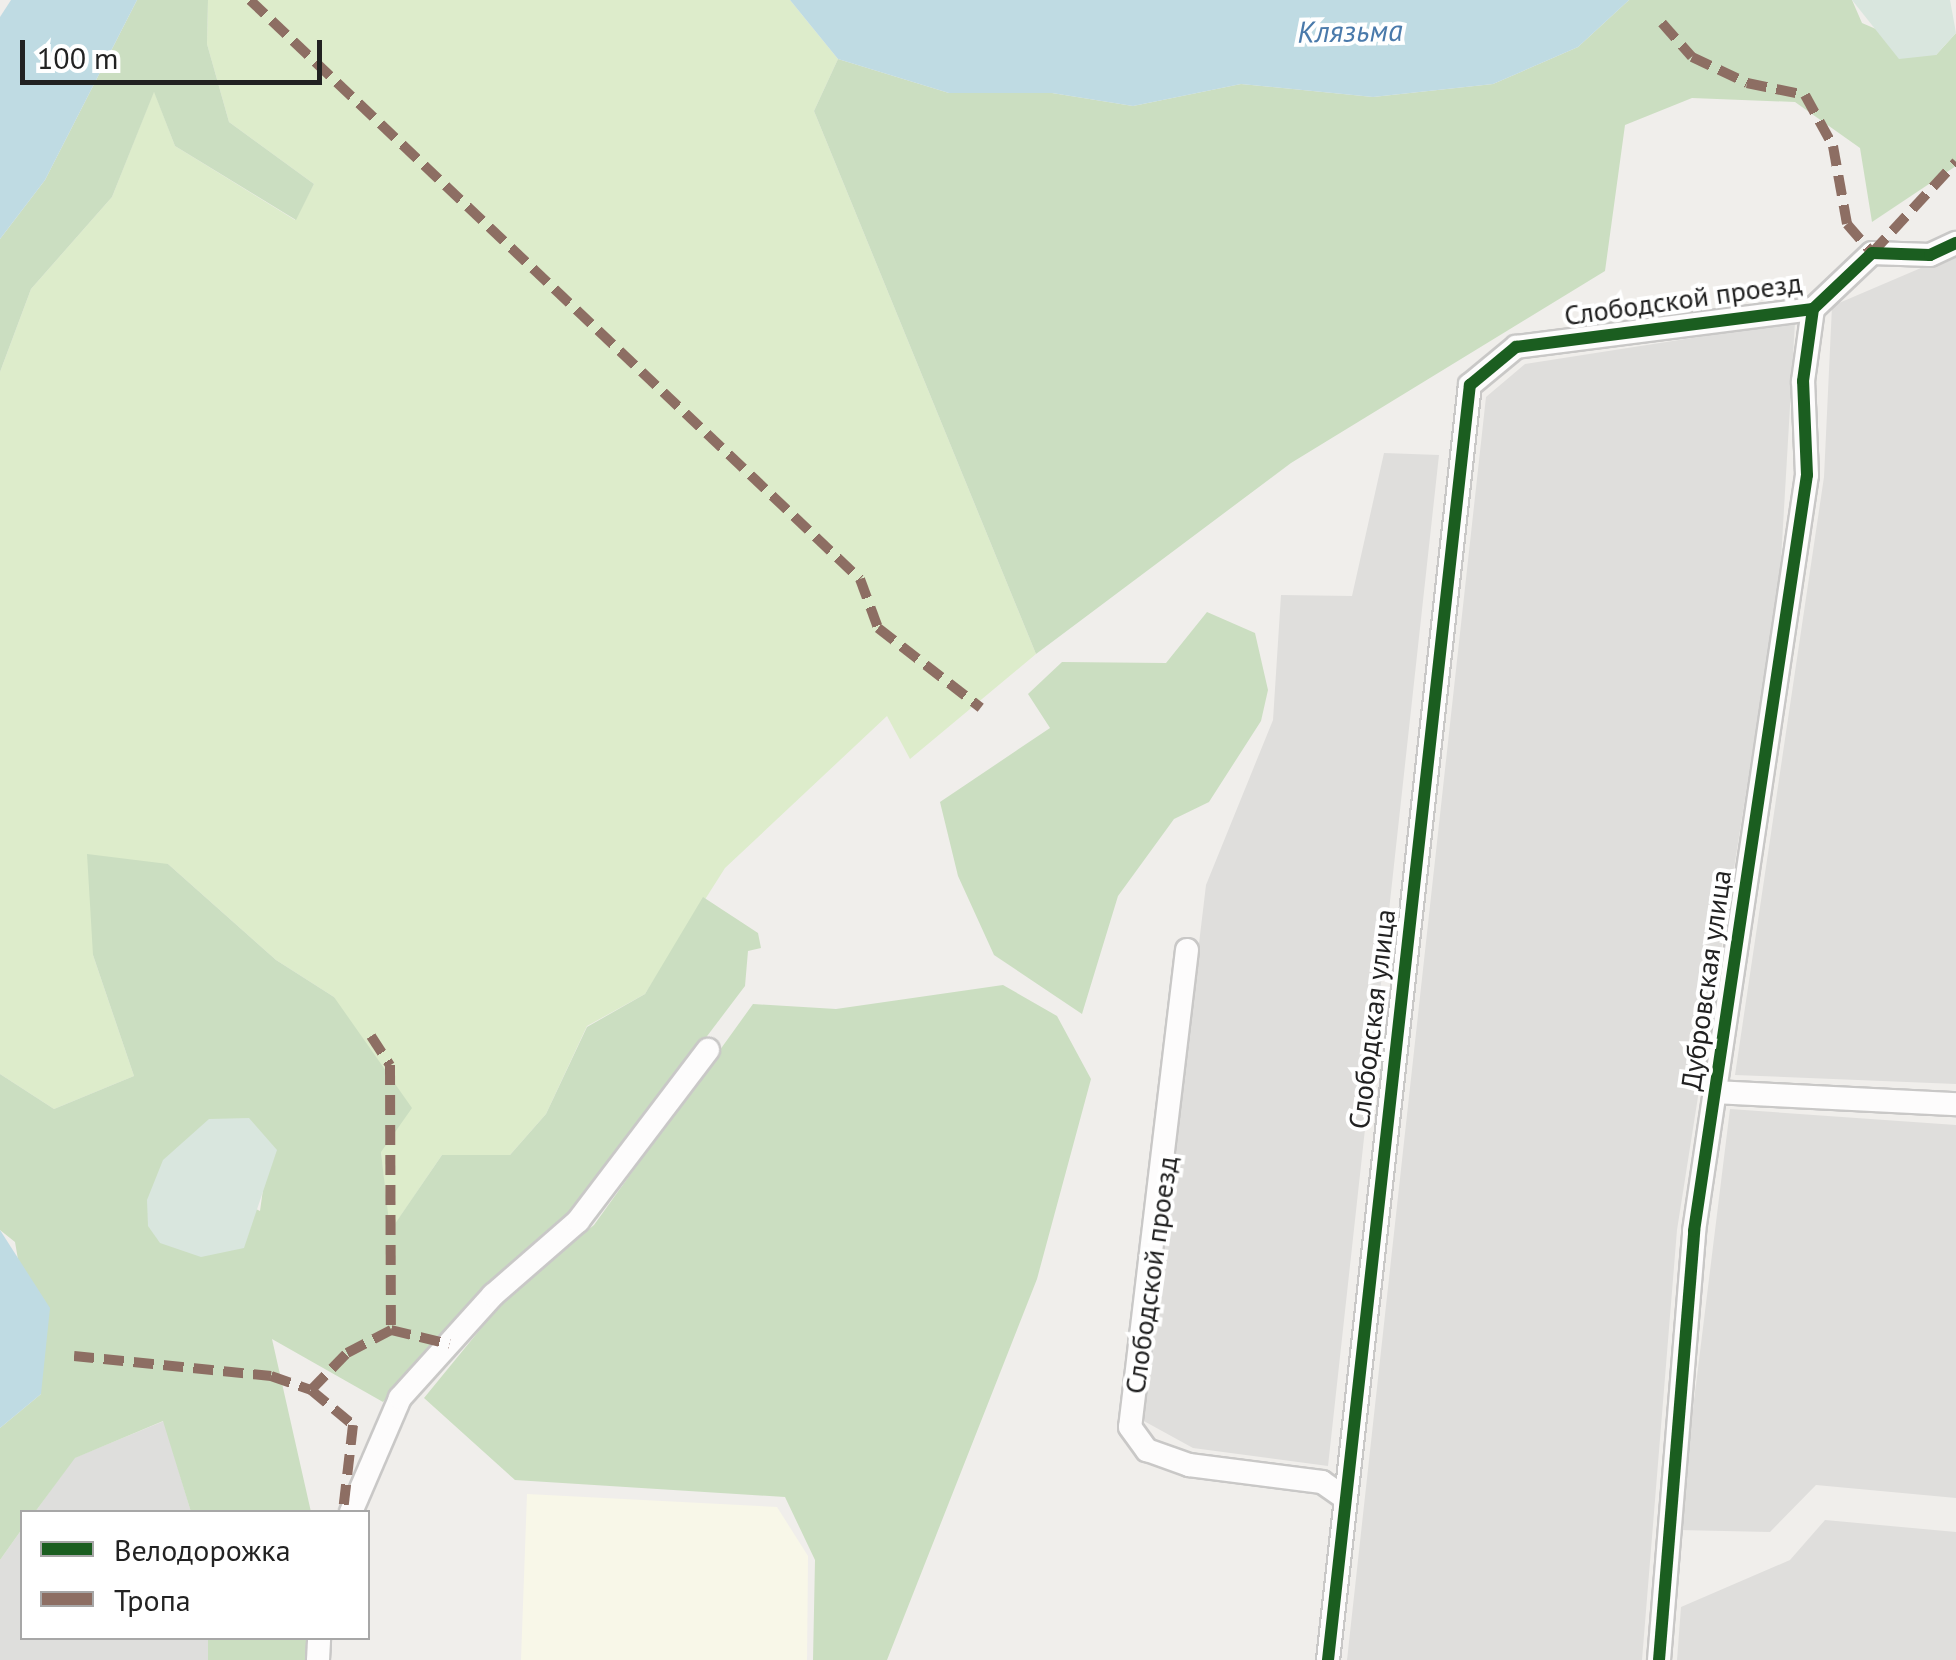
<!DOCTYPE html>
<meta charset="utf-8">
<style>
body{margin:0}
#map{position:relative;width:1956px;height:1660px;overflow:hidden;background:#f0eeeb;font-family:"PT Sans",sans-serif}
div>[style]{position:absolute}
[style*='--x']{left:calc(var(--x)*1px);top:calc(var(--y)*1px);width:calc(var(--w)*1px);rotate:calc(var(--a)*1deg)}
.residential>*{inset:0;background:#dfdedc}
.education>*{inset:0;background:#f8f7e8}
.religious>*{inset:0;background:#dededc}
.grass>*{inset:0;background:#ddeccb}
.forest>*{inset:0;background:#cbdec1;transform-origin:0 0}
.wetland>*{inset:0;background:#d9e6de}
.water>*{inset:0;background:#bfdbe3}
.roads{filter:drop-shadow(2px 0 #c9c8c7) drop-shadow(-2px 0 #c9c8c7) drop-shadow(0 2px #c9c8c7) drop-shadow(0 -2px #c9c8c7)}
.street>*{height:22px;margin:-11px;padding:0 11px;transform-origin:11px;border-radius:11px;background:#fdfcfc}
.quiet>*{height:10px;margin-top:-5px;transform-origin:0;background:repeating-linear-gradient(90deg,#8d6e63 0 20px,transparent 0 30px)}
.cycleway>*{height:12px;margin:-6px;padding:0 6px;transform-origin:6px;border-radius:6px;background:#1b5e20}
span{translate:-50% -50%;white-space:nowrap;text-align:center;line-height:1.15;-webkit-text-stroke:8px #fff;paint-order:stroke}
.street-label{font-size:28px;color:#222}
.water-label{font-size:30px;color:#4a7aab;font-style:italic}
.legend{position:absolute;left:20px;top:1510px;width:350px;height:130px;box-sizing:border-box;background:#fff;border:2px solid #a7a7a7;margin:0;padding:12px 18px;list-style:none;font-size:30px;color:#222}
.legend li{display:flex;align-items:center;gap:20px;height:50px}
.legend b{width:50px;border:2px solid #a7a7a7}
.scale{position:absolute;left:20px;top:40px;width:302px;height:45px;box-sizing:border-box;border:5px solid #222;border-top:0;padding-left:12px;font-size:30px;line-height:35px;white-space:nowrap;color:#222;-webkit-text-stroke:8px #fff;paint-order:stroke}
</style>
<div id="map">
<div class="residential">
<div style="clip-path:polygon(1956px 253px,1956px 1084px,1735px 1075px,1824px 477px,1832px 306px)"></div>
<div style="clip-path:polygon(1795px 322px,1780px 577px,1677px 1230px,1642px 1660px,1347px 1660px,1486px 397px,1525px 364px)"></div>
<div style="clip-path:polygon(1384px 453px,1439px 455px,1328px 1466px,1193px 1448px,1142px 1420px,1206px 885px,1273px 720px,1281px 595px,1352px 596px)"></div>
<div style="clip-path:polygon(1730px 1109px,1956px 1125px,1956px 1498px,1816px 1485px,1770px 1532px,1678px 1530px)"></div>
<div style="clip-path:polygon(1825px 1520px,1956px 1532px,1956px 1660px,1677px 1660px,1681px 1607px,1790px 1560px)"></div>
</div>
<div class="education">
<div style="clip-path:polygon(527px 1494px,777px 1507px,808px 1556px,807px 1660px,521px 1660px)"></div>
</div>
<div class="religious">
<div style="clip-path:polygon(164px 1421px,191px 1512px,35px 1512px,74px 1458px)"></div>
<div style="clip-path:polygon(22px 1529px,22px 1638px,208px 1638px,211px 1660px,0 1660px,0 1560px)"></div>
</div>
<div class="grass">
<div style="clip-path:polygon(208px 0,790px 0,838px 59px,814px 111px,1036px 654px,910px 759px,887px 716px,725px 868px,645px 994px,587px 1026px,546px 1114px,510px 1155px,442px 1155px,389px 1233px,381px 1152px,334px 997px,276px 960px,168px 864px,93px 955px,134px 1076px,54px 1109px,0 1074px,0 372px,31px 289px,112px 197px,154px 91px,175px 146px,295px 220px,314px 184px,229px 122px,207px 44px)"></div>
</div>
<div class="forest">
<div style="clip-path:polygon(137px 0,208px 0,207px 44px,229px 122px,314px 184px,296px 220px,175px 146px,154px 92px,112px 197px,31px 289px,0 372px,0 239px,45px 180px)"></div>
<div style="clip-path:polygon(1629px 0,1852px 0,1862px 23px,1936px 55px,1956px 33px,1956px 166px,1872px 222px,1860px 148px,1795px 102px,1692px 98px,1625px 125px,1605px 271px,1291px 463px,1036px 654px,814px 111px,838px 59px,949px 93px,1052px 93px,1133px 106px,1241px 84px,1373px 97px,1493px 84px,1578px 47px)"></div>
<div style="clip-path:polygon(1207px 612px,1255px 633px,1268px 690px,1261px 721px,1209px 802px,1174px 819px,1118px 896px,1082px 1014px,994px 955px,958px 876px,940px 802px,1050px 728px,1028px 694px,1062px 662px,1166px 663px)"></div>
<div style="clip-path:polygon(evenodd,87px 854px,168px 864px,276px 960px,334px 997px,412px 1108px,381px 1152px,390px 1231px,442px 1155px,510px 1155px,546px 1114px,587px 1027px,645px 994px,703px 897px,758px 933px,761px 948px,748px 951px,745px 986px,583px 1200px,485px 1289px,383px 1402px,272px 1339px,311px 1512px,191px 1512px,163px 1421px,75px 1458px,35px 1512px,22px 1512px,22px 1529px,0 1560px,0 1428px,41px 1394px,15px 1242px,0 1230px,0 1074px,54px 1109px,134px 1076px,93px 955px,87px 854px,163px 1161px,266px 1168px,260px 1211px,163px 1161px)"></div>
<div style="clip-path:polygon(1003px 985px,1057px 1016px,1091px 1079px,1037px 1279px,887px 1660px,813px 1660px,815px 1560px,785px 1497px,515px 1480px,424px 1398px,505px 1299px,594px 1225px,753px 1004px,836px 1009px)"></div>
<div style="left:208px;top:1638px;width:98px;height:22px"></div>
</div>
<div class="wetland">
<div style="clip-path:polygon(1852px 0,1950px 0,1956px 33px,1936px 55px,1899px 59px)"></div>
<div style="clip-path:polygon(249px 1118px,277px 1150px,244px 1248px,201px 1257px,160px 1243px,148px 1226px,147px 1200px,163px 1160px,209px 1119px)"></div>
</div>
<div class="water">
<div style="clip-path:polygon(11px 0,137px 0,45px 180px,0 239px,0 17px)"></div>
<div style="clip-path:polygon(790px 0,1629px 0,1578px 47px,1493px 84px,1373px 97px,1241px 84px,1133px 106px,1052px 93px,949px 93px,838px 59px)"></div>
<div style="clip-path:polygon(0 1230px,50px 1308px,41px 1394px,0 1428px)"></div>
</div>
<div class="roads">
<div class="street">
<div style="--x:1187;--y:950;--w:480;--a:96.8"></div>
<div style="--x:1130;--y:1427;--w:29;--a:54"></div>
<div style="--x:1147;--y:1450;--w:45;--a:19.7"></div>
<div style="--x:1189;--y:1465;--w:134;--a:7.3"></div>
<div style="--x:1322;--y:1482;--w:24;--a:35"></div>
<div style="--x:1715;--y:1092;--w:241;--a:2.9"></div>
<div style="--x:351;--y:1512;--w:124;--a:-66.7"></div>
<div style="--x:400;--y:1398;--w:139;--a:-47.9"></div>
<div style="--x:493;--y:1295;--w:113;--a:-41"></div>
<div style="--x:578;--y:1221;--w:215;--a:-52.8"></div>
<div style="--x:318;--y:1660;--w:22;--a:-87"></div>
<div style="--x:1328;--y:1660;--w:1283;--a:-83.65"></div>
<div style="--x:1470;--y:385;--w:60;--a:-39.6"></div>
<div style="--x:1516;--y:347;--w:299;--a:-7.3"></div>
<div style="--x:1813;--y:309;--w:81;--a:-43.5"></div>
<div style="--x:1872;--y:253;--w:58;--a:2"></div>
<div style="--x:1930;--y:255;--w:29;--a:-25"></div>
<div style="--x:1659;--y:1660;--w:430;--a:-85.3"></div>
<div style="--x:1694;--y:1231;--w:764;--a:-81.5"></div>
<div style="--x:1807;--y:475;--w:94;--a:-92.4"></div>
<div style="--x:1803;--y:381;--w:73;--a:-82.1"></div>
</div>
</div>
<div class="quiet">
<div style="--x:250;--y:0;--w:841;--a:43.51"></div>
<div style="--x:860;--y:579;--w:52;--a:69.8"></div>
<div style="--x:878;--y:628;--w:130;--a:37.8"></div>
<div style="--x:1662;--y:23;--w:45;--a:48.6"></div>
<div style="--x:1692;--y:57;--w:61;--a:25.3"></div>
<div style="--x:1747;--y:83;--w:59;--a:11.7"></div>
<div style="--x:1805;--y:95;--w:58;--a:61.2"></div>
<div style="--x:1833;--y:146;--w:79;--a:79.8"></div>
<div style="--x:1847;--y:224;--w:38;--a:49"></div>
<div style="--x:1872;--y:253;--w:124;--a:-47.3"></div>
<div style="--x:371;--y:1036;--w:35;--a:57"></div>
<div style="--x:390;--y:1065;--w:265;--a:89.8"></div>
<div style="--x:74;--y:1356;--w:198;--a:5.8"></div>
<div style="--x:271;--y:1376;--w:42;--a:19.3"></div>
<div style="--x:311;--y:1390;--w:55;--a:39.8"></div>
<div style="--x:353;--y:1425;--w:88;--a:96.6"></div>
<div style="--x:311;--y:1390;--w:52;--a:-45.8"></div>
<div style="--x:347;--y:1353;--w:50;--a:-27.6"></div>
<div style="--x:391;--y:1330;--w:60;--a:13.6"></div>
</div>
<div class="cycleway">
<div style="--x:1328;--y:1660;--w:1283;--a:-83.65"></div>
<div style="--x:1470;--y:385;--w:60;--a:-39.6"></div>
<div style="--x:1516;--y:347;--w:299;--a:-7.3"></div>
<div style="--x:1813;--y:309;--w:81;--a:-43.5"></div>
<div style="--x:1872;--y:253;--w:58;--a:2"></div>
<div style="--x:1930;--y:255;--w:29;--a:-25"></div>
<div style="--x:1659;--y:1660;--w:430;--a:-85.3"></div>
<div style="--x:1694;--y:1231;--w:764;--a:-81.5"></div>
<div style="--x:1807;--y:475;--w:94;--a:-92.4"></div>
<div style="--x:1803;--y:381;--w:73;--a:-82.1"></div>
</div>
<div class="street-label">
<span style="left:1683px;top:299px;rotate:-8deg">Слободской проезд</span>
<span style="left:1706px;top:980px;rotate:-82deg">Дубровская улица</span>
<span style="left:1372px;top:1019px;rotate:-83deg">Слободская улица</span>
<span style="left:1151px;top:1275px;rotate:-82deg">Слободской проезд</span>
</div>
<div class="water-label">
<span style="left:1350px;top:31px;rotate:-1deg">Клязьма</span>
</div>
<ul class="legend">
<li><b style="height:12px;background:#1b5e20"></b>Велодорожка</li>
<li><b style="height:12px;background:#8d6e63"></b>Тропа</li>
</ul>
<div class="scale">100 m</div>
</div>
